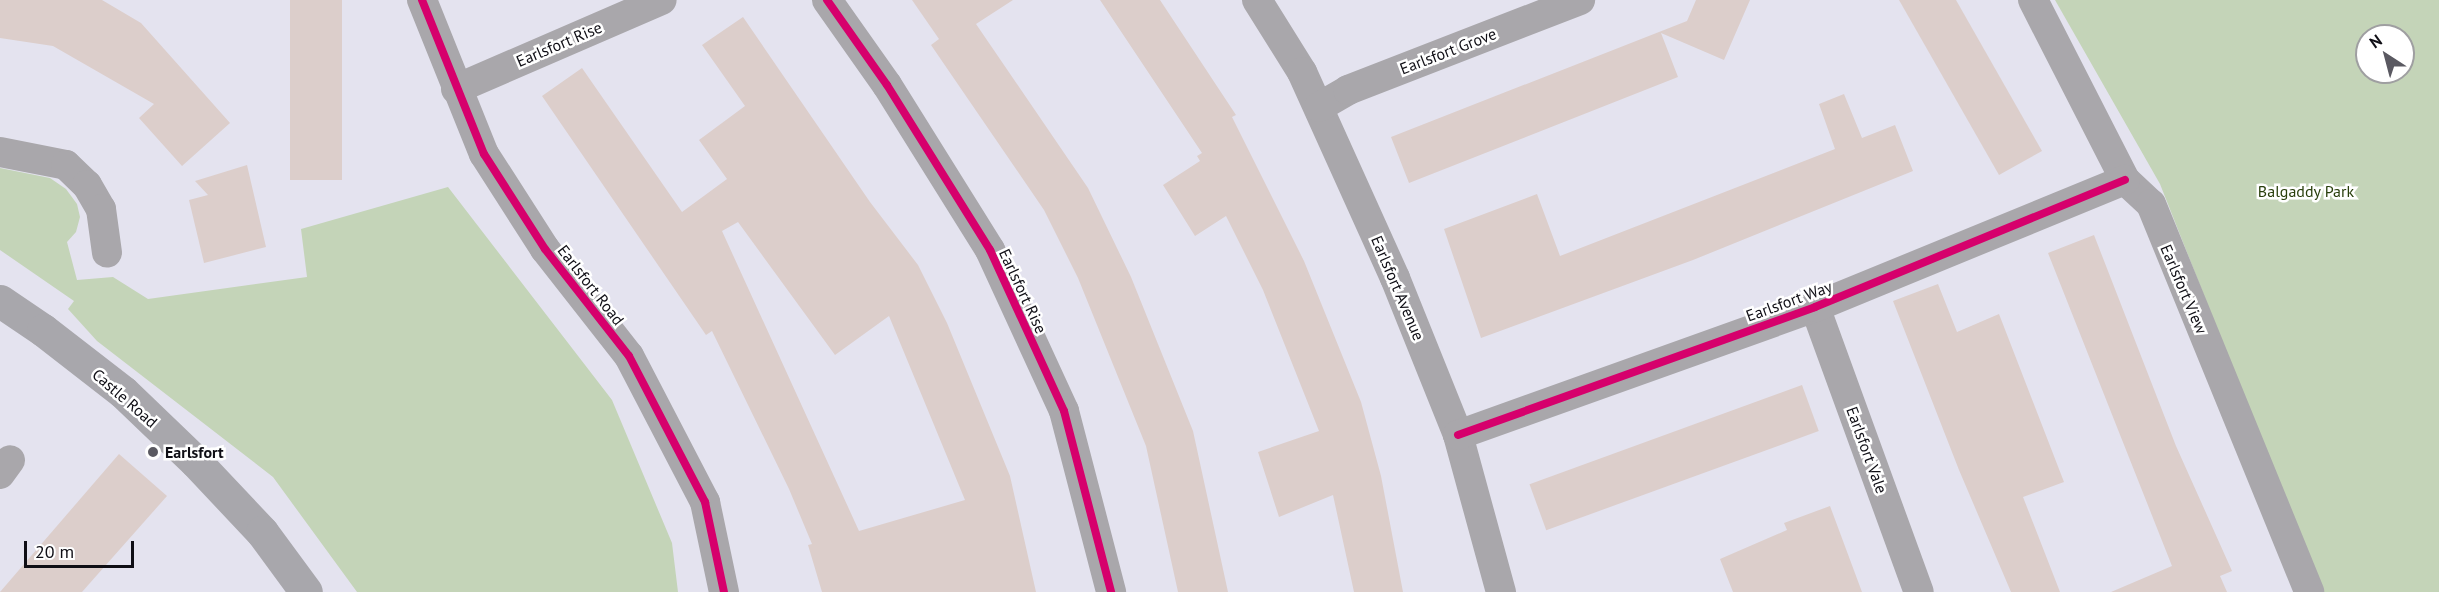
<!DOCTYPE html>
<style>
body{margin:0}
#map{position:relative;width:2439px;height:592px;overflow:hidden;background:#e4e3ef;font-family:"PT Sans",sans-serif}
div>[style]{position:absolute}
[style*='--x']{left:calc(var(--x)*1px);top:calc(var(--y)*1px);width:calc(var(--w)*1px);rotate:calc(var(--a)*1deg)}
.green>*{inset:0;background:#c4d4b8}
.building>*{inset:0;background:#dccecb;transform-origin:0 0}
.street>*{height:30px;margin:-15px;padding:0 15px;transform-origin:15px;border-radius:15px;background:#a9a7ab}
.secondary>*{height:33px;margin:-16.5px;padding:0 16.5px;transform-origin:16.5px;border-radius:16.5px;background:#a8a7ac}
.cycleway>*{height:8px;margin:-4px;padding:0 4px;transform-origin:4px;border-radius:4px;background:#d6006c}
.dots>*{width:16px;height:16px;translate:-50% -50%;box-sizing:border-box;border:3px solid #fff;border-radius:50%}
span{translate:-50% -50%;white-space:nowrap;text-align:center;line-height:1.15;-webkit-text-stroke:5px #fff;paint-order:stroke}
.street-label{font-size:16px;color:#0f0e15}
.park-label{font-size:16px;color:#293f0c}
.poi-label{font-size:16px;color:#0f0e15;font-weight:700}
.left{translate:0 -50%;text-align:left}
.north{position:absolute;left:2355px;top:24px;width:60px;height:60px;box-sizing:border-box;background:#fff;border:2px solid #9f9fa1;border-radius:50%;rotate:324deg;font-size:16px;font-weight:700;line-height:24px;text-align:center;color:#0f0e15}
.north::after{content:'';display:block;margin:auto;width:21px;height:27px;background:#5a5961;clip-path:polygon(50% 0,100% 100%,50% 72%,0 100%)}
.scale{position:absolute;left:24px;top:541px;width:110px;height:27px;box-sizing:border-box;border:3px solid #0f0e15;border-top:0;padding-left:8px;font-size:18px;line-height:21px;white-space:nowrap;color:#0f0e15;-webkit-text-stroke:4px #fff;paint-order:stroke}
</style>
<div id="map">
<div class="green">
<div style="clip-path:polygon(evenodd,2055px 0,2439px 0,2439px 592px,2321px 592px,2160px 184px,2055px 0,2367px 36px,2403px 36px,2403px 72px,2367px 72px,2367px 36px)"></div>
<div style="clip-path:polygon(0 168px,50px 178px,66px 189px,77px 204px,80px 217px,76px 232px,67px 242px,77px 280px,113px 277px,148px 299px,307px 277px,301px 229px,448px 187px,612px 400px,672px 543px,678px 592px,357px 592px,273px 477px,97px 341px,68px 309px,74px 301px,0 250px)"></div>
</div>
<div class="building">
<div style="clip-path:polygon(0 0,102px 0,141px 23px,230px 123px,182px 166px,139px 118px,154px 104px,53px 46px,0 38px)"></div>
<div style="left:290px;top:0;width:52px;height:180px"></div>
<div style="clip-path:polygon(912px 0,1013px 0,976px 24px,1088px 188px,1131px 277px,1193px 431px,1228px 592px,1178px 592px,1146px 446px,1078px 278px,1044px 210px,931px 45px,939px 39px)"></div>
<div style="clip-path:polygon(1100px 0,1160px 0,1236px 115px,1232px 117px,1304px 261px,1361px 402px,1381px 476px,1403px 592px,1354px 592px,1333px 495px,1279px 517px,1258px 452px,1319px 431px,1263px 290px,1226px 216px,1195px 236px,1163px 185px,1200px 161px,1197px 156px,1202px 153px)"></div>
<div style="clip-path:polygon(1696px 0,1750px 0,1724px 60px,1661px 33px,1678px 77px,1409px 183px,1391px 137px,1687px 21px)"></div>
<div style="clip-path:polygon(1899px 0,1956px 0,2042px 151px,1999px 175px)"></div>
<div style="clip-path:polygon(evenodd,743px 17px,870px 202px,918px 265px,947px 323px,1010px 476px,1036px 592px,822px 592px,808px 545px,812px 544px,789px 489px,712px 331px,706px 335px,542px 96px,582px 68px,682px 212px,727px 179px,699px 140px,745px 106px,702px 45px,743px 17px,738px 222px,835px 355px,889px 316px,965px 500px,859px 531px,722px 231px,738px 222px)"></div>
<div style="clip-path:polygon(1844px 94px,1862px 138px,1895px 125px,1913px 171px,1693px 260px,1481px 338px,1444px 229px,1537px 194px,1560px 256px,1835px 149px,1819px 104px)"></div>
<div style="clip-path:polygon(247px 165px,266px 247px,204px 263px,189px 200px,208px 195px,195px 181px)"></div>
<div style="clip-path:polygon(2094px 235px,2176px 446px,2232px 571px,2220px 576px,2227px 592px,2111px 592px,2172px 566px,2048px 253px)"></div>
<div style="clip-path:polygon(1938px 284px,1957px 332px,1999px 314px,2064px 482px,2023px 497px,2060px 592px,2011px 592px,1959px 470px,1893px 301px)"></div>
<div style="left:1802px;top:385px;width:49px;height:290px;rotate:70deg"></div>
<div style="clip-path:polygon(119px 454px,167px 496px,82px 592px,0 592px)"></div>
<div style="clip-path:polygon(1830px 506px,1862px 592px,1733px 592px,1720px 559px,1787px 530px,1784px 523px)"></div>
</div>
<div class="street">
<div style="--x:422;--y:0;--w:166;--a:68.1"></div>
<div style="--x:484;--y:154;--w:113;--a:57.3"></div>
<div style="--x:545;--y:249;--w:136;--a:51.9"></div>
<div style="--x:629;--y:356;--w:165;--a:62.5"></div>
<div style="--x:705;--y:502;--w:92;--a:78.1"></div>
<div style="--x:827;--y:0;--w:104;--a:54.8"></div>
<div style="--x:887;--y:85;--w:195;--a:58"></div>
<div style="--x:990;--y:250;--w:177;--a:65.3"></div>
<div style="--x:1064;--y:411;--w:187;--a:75.4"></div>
<div style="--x:1257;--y:0;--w:85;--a:58"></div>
<div style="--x:1302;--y:72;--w:226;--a:65.7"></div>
<div style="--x:1395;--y:278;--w:169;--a:68.1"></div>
<div style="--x:1458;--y:435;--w:163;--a:74.7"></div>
<div style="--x:2033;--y:0;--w:202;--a:62.9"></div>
<div style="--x:2125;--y:180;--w:35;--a:43"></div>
<div style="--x:2151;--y:204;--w:419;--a:67.8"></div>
<div style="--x:456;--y:89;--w:224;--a:-23.4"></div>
<div style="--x:1319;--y:107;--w:34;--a:-30"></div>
<div style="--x:1348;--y:90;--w:249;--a:-21.2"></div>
<div style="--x:0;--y:152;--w:67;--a:11.1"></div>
<div style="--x:66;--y:165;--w:29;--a:44"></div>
<div style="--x:87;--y:185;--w:28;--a:60"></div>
<div style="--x:101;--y:209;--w:44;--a:82.2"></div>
<div style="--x:1815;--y:307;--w:303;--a:70"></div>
<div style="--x:1458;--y:435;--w:379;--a:-19.7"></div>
<div style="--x:1815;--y:307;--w:335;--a:-22.3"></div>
<div style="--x:0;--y:474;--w:17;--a:-54"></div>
</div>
<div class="secondary">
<div style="--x:0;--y:301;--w:52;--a:34"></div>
<div style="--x:43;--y:330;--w:101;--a:37.8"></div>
<div style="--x:123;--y:392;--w:101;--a:43.8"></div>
<div style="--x:196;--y:462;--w:96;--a:46.7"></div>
<div style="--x:262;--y:532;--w:74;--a:53.7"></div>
</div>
<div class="cycleway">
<div style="--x:422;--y:0;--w:166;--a:68.1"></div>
<div style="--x:484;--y:154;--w:113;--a:57.3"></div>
<div style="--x:545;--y:249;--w:136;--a:51.9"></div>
<div style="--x:629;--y:356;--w:165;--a:62.5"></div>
<div style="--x:705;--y:502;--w:92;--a:78.1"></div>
<div style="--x:827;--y:0;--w:104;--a:54.8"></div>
<div style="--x:887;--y:85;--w:195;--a:58"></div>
<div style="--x:990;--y:250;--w:177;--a:65.3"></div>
<div style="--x:1064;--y:411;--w:187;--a:75.4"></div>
<div style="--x:1458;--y:435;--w:379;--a:-19.7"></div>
<div style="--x:1815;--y:307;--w:335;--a:-22.3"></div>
</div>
<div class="dots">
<div style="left:153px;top:452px;background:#5a5961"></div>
</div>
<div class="street-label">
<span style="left:559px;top:44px;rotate:-23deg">Earlsfort Rise</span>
<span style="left:1448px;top:51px;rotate:-21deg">Earlsfort Grove</span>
<span style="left:591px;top:285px;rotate:52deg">Earlsfort Road</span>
<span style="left:1398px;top:288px;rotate:67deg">Earlsfort Avenue</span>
<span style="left:2184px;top:289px;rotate:67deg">Earlsfort View</span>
<span style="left:1023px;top:291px;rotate:65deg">Earlsfort Rise</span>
<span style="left:1789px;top:301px;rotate:-20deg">Earlsfort Way</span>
<span style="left:125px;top:398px;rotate:41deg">Castle Road</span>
<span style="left:1867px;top:450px;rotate:70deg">Earlsfort Vale</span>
</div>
<div class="park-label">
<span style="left:2306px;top:191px">Balgaddy Park</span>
</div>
<div class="poi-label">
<span class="left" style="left:165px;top:452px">Earlsfort</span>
</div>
<div class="north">N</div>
<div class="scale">20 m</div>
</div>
